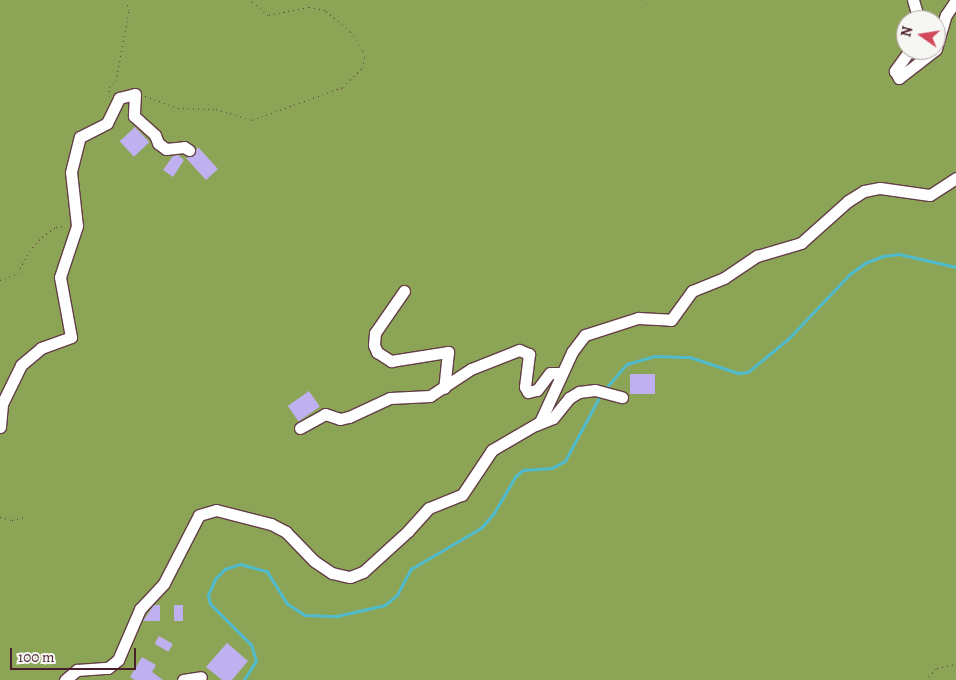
<!DOCTYPE html>
<style>
body{margin:0}
#map{position:relative;width:956px;height:680px;overflow:hidden;background:#f2e9d6;font-family:Alegreya,serif}
div>[style]{position:absolute}
[style*='--x']{left:calc(var(--x)*1px);top:calc(var(--y)*1px);width:calc(var(--w)*1px);rotate:calc(var(--a)*1deg)}
.forest>*{inset:0;background:#8ca455}
.stream>*{height:2.5px;margin:-1.25px;padding:0 1.25px;transform-origin:1.25px;border-radius:1.25px;background:#51bbce}
.building>*{inset:0;background:#bfb0f0;transform-origin:0 0}
.path>*{height:1px;margin-top:-0.5px;transform-origin:0;background:repeating-linear-gradient(90deg,#633d45 0 1px,transparent 0 5px)}
.roads{filter:drop-shadow(1px 0 #633d45) drop-shadow(-1px 0 #633d45) drop-shadow(0 1px #633d45) drop-shadow(0 -1px #633d45)}
.minor>*{height:11px;margin:-5.5px;padding:0 5.5px;transform-origin:5.5px;border-radius:5.5px;background:#fff}
span{translate:-50% -50%;white-space:nowrap;text-align:center;line-height:1.15;-webkit-text-stroke:4px #f6f6f2;paint-order:stroke}
.north{position:absolute;left:896px;top:10px;width:50px;height:50px;box-sizing:border-box;background:#f6f6f2;border:1px solid #b1a0a2;border-radius:50%;rotate:283deg;font-size:14px;font-weight:700;line-height:20px;text-align:center;color:#4a1f2b}
.north::after{content:'';display:block;margin:auto;width:18px;height:22px;background:#d1495b;clip-path:polygon(50% 0,100% 100%,50% 72%,0 100%)}
.scale{position:absolute;left:10px;top:648px;width:126px;height:22px;box-sizing:border-box;border:2px solid #4a1f2b;border-top:0;padding-left:6px;font-size:15px;line-height:18px;white-space:nowrap;color:#4a1f2b;-webkit-text-stroke:4px #f6f6f2;paint-order:stroke}
</style>
<div id="map">
<div class="forest">
<div style="clip-path:polygon(evenodd,0 0,956px 0,956px 680px,0 680px,0 0,906px 20px,936px 20px,936px 50px,906px 50px,906px 20px)"></div>
</div>
<div class="stream">
<div style="--x:605;--y:389;--w:33;--a:-49"></div>
<div style="--x:627;--y:364;--w:29;--a:-16"></div>
<div style="--x:655;--y:356;--w:35;--a:2"></div>
<div style="--x:690;--y:357;--w:51;--a:18.4"></div>
<div style="--x:738;--y:373;--w:10;--a:-6"></div>
<div style="--x:748;--y:372;--w:50;--a:-39.4"></div>
<div style="--x:787;--y:340;--w:91;--a:-46.3"></div>
<div style="--x:850;--y:274;--w:19;--a:-36"></div>
<div style="--x:865;--y:263;--w:19;--a:-21"></div>
<div style="--x:883;--y:256;--w:16;--a:-7"></div>
<div style="--x:899;--y:254;--w:58;--a:12.8"></div>
<div style="--x:244;--y:680;--w:22;--a:-58"></div>
<div style="--x:256;--y:661;--w:17;--a:-107"></div>
<div style="--x:251;--y:645;--w:58;--a:-135"></div>
<div style="--x:210;--y:604;--w:9;--a:-103"></div>
<div style="--x:208;--y:595;--w:17;--a:-66"></div>
<div style="--x:215;--y:579;--w:14;--a:-45"></div>
<div style="--x:225;--y:569;--w:16;--a:-18"></div>
<div style="--x:240;--y:564;--w:28;--a:15"></div>
<div style="--x:267;--y:571;--w:39;--a:58"></div>
<div style="--x:288;--y:604;--w:20;--a:33"></div>
<div style="--x:305;--y:615;--w:32;--a:2"></div>
<div style="--x:337;--y:616;--w:49;--a:-12.9"></div>
<div style="--x:385;--y:605;--w:16;--a:-40"></div>
<div style="--x:397;--y:595;--w:30;--a:-62"></div>
<div style="--x:411;--y:569;--w:81;--a:-30.4"></div>
<div style="--x:481;--y:528;--w:20;--a:-49"></div>
<div style="--x:494;--y:513;--w:42;--a:-59.7"></div>
<div style="--x:515;--y:477;--w:11;--a:-41"></div>
<div style="--x:523;--y:470;--w:29;--a:-4"></div>
<div style="--x:552;--y:468;--w:15;--a:-28"></div>
<div style="--x:565;--y:461;--w:74;--a:-61.7"></div>
</div>
<div class="building">
<div style="left:135px;top:127px;width:21px;height:21px;rotate:47deg"></div>
<div style="clip-path:polygon(198px 147px,218px 169px,206px 180px,186px 158px,193px 156px)"></div>
<div style="clip-path:polygon(178px 155px,184px 160px,173px 177px,163px 170px,173px 156px)"></div>
<div style="left:630px;top:374px;width:25px;height:20px"></div>
<div style="left:309px;top:391px;width:19px;height:26px;rotate:55deg"></div>
<div style="clip-path:polygon(154px 605px,160px 605px,160px 621px,143px 621px)"></div>
<div style="left:174px;top:605px;width:9px;height:16px"></div>
<div style="left:159px;top:636px;width:16px;height:9px;rotate:30deg"></div>
<div style="clip-path:polygon(227px 643px,248px 661px,232px 680px,222px 680px,206px 667px)"></div>
<div style="clip-path:polygon(142px 657px,156px 665px,152px 672px,163px 680px,135px 680px,130px 677px)"></div>
</div>
<div class="path">
<div style="--x:646;--y:4;--w:4;--a:-90"></div>
<div style="--x:109;--y:96;--w:9;--a:-90"></div>
<div style="--x:109;--y:87;--w:9;--a:-41"></div>
<div style="--x:116;--y:81;--w:72;--a:-79.6"></div>
<div style="--x:129;--y:10;--w:10;--a:-107"></div>
<div style="--x:145;--y:96;--w:35;--a:20"></div>
<div style="--x:178;--y:108;--w:38;--a:2"></div>
<div style="--x:216;--y:109;--w:38;--a:17"></div>
<div style="--x:252;--y:120;--w:97;--a:-19.9"></div>
<div style="--x:343;--y:87;--w:27;--a:-45"></div>
<div style="--x:362;--y:68;--w:12;--a:-76"></div>
<div style="--x:365;--y:56;--w:8;--a:-113"></div>
<div style="--x:362;--y:49;--w:22;--a:-124"></div>
<div style="--x:350;--y:31;--w:33;--a:-140"></div>
<div style="--x:325;--y:10;--w:16;--a:-169"></div>
<div style="--x:309;--y:7;--w:42;--a:169"></div>
<div style="--x:268;--y:15;--w:23;--a:-140"></div>
<div style="--x:0;--y:280;--w:19;--a:-21"></div>
<div style="--x:18;--y:273;--w:25;--a:-63"></div>
<div style="--x:29;--y:251;--w:19;--a:-47"></div>
<div style="--x:42;--y:237;--w:17;--a:-36"></div>
<div style="--x:56;--y:227;--w:10;--a:-6"></div>
<div style="--x:0;--y:517;--w:12;--a:14"></div>
<div style="--x:12;--y:520;--w:13;--a:-13"></div>
<div style="--x:925;--y:680;--w:17;--a:-45"></div>
<div style="--x:937;--y:668;--w:19;--a:-12"></div>
</div>
<div class="roads">
<div class="minor">
<div style="--x:913;--y:0;--w:21;--a:73"></div>
<div style="--x:936;--y:49;--w:35;--a:-74"></div>
<div style="--x:946;--y:15;--w:18;--a:-56"></div>
<div style="--x:910;--y:50;--w:26;--a:126"></div>
<div style="--x:895;--y:71;--w:8;--a:60"></div>
<div style="--x:899;--y:78;--w:46;--a:-37.9"></div>
<div style="--x:404;--y:291;--w:51;--a:124.6"></div>
<div style="--x:375;--y:333;--w:12;--a:95"></div>
<div style="--x:374;--y:345;--w:8;--a:67"></div>
<div style="--x:377;--y:352;--w:17;--a:33"></div>
<div style="--x:391;--y:361;--w:58;--a:-9"></div>
<div style="--x:448;--y:352;--w:36;--a:96"></div>
<div style="--x:536;--y:425;--w:18;--a:-22"></div>
<div style="--x:553;--y:418;--w:26;--a:-51"></div>
<div style="--x:569;--y:398;--w:12;--a:-31"></div>
<div style="--x:579;--y:392;--w:16;--a:-7"></div>
<div style="--x:595;--y:390;--w:28;--a:15"></div>
<div style="--x:0;--y:427;--w:23;--a:-85"></div>
<div style="--x:2;--y:404;--w:43;--a:-64"></div>
<div style="--x:21;--y:365;--w:26;--a:-40"></div>
<div style="--x:41;--y:348;--w:32;--a:-20"></div>
<div style="--x:71;--y:337;--w:61;--a:-100.4"></div>
<div style="--x:60;--y:277;--w:54;--a:-71.6"></div>
<div style="--x:77;--y:226;--w:54;--a:-96.3"></div>
<div style="--x:71;--y:172;--w:36;--a:-76"></div>
<div style="--x:80;--y:137;--w:30;--a:-27"></div>
<div style="--x:107;--y:123;--w:28;--a:-64"></div>
<div style="--x:119;--y:98;--w:16;--a:-14"></div>
<div style="--x:135;--y:94;--w:22;--a:93"></div>
<div style="--x:134;--y:116;--w:28;--a:42"></div>
<div style="--x:155;--y:135;--w:9;--a:69"></div>
<div style="--x:158;--y:143;--w:10;--a:37"></div>
<div style="--x:166;--y:149;--w:18;--a:-6"></div>
<div style="--x:184;--y:147;--w:6;--a:31"></div>
<div style="--x:300;--y:428;--w:29;--a:-29"></div>
<div style="--x:325;--y:414;--w:16;--a:18"></div>
<div style="--x:340;--y:419;--w:9;--a:-13"></div>
<div style="--x:349;--y:417;--w:45;--a:-24.9"></div>
<div style="--x:390;--y:398;--w:40;--a:-2.9"></div>
<div style="--x:430;--y:396;--w:49;--a:-33.4"></div>
<div style="--x:471;--y:369;--w:52;--a:-21.6"></div>
<div style="--x:519;--y:350;--w:11;--a:22"></div>
<div style="--x:529;--y:354;--w:33;--a:97"></div>
<div style="--x:525;--y:387;--w:6;--a:59"></div>
<div style="--x:528;--y:392;--w:9;--a:-13"></div>
<div style="--x:537;--y:390;--w:21;--a:-53"></div>
<div style="--x:550;--y:373;--w:12;--a:0"></div>
<div style="--x:65;--y:680;--w:16;--a:-40"></div>
<div style="--x:77;--y:670;--w:31;--a:-4"></div>
<div style="--x:108;--y:668;--w:13;--a:-39"></div>
<div style="--x:118;--y:660;--w:56;--a:-66.7"></div>
<div style="--x:140;--y:609;--w:35;--a:-47"></div>
<div style="--x:164;--y:583;--w:76;--a:-62.8"></div>
<div style="--x:199;--y:515;--w:18;--a:-16"></div>
<div style="--x:216;--y:510;--w:57;--a:14.3"></div>
<div style="--x:271;--y:524;--w:17;--a:28"></div>
<div style="--x:286;--y:532;--w:40;--a:46"></div>
<div style="--x:314;--y:561;--w:22;--a:34"></div>
<div style="--x:332;--y:573;--w:18;--a:13"></div>
<div style="--x:350;--y:577;--w:14;--a:-21"></div>
<div style="--x:363;--y:572;--w:61;--a:-42.3"></div>
<div style="--x:408;--y:531;--w:31;--a:-48"></div>
<div style="--x:429;--y:508;--w:35;--a:-22"></div>
<div style="--x:462;--y:495;--w:54;--a:-56.3"></div>
<div style="--x:492;--y:450;--w:56;--a:-30.3"></div>
<div style="--x:540;--y:422;--w:77;--a:-65.4"></div>
<div style="--x:572;--y:352;--w:21;--a:-53"></div>
<div style="--x:585;--y:335;--w:56;--a:-17.8"></div>
<div style="--x:638;--y:318;--w:33;--a:3"></div>
<div style="--x:671;--y:320;--w:36;--a:-54"></div>
<div style="--x:692;--y:291;--w:35;--a:-22"></div>
<div style="--x:724;--y:278;--w:40;--a:-34"></div>
<div style="--x:757;--y:256;--w:46;--a:-16.5"></div>
<div style="--x:801;--y:243;--w:63;--a:-41.8"></div>
<div style="--x:848;--y:201;--w:19;--a:-32"></div>
<div style="--x:864;--y:191;--w:16;--a:-11"></div>
<div style="--x:880;--y:188;--w:50;--a:8"></div>
<div style="--x:930;--y:195;--w:31;--a:-33"></div>
<div style="--x:183;--y:680;--w:18;--a:-9"></div>
</div>
</div>
<div class="north">N</div>
<div class="scale">100 m</div>
</div>
